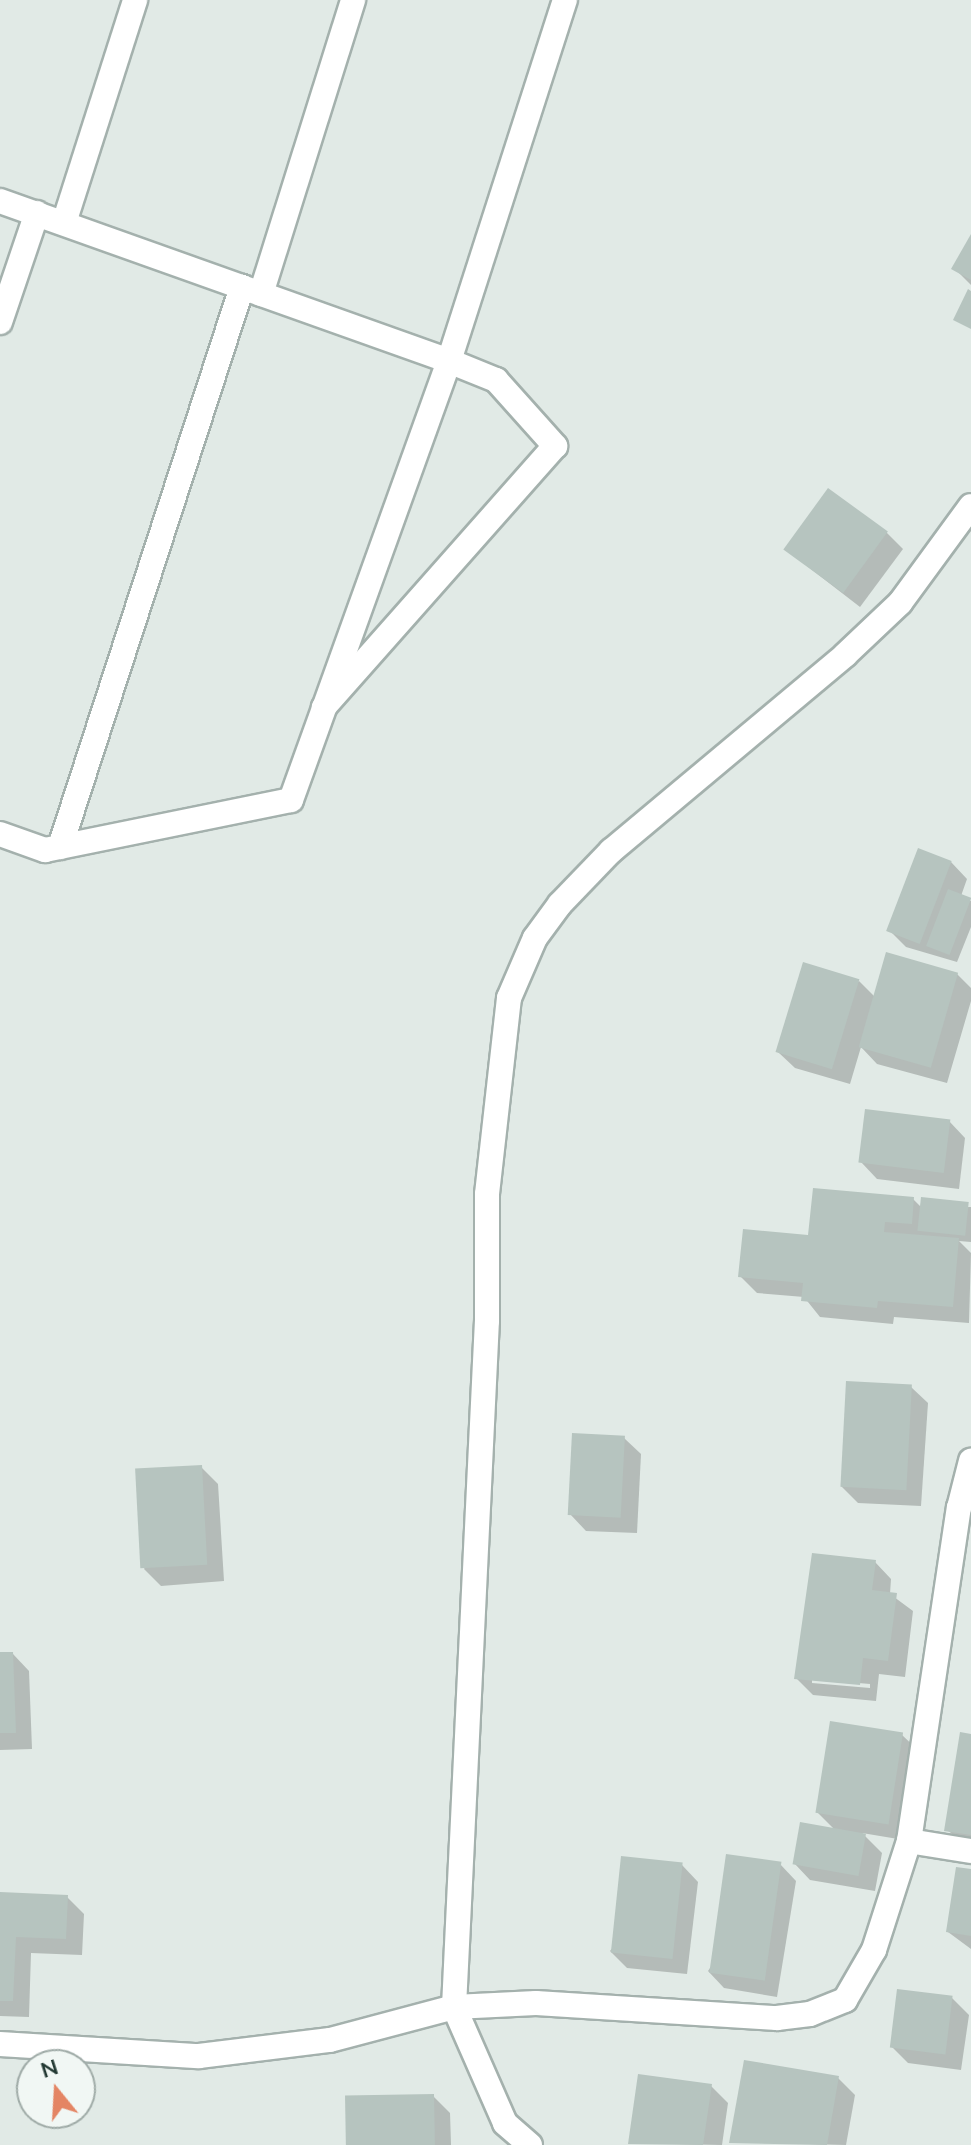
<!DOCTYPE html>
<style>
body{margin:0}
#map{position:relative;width:971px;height:2145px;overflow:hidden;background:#e1eae6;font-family:Mulish,sans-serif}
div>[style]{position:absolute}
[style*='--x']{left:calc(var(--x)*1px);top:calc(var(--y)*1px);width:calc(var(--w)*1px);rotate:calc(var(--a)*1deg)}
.shadow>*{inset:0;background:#0003}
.building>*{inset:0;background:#b6c4bf;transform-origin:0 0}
.roads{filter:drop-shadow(2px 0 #a4b1ad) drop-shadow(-2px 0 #a4b1ad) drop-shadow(0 2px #a4b1ad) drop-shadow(0 -2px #a4b1ad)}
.minor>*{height:24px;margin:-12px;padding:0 12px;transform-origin:12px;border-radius:12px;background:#fff}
span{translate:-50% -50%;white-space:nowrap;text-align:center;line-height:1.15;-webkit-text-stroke:6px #f1f7f4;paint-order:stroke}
.north{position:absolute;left:16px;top:2049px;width:80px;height:80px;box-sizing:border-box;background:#f1f7f4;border:2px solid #9faba7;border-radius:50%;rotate:342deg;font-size:22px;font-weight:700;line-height:32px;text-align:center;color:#233933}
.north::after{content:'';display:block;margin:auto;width:28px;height:36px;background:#e48564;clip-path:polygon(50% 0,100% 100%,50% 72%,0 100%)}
</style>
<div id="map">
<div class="shadow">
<div style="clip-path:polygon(971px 238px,971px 285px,954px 268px)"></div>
<div style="clip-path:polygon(886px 532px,903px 549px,860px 607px,785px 549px)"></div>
<div style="clip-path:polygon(951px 862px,967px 879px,961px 896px,971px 901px,971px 927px,957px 962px,906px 947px,889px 930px)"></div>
<div style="clip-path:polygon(957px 974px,971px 988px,971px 1001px,947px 1083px,877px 1064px,861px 1047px,850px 1084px,795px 1068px,778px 1052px,859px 981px,875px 997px)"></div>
<div style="clip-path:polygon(949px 1121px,965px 1138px,959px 1189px,877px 1179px,861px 1162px)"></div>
<div style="clip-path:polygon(913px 1199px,922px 1208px,971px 1207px,971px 1242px,959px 1241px,971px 1253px,969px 1323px,894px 1317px,893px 1324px,820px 1317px,804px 1297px,757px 1293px,740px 1276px,810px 1237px)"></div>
<div style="clip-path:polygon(911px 1387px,928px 1403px,921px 1506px,858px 1503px,841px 1486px)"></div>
<div style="clip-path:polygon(624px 1438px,641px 1454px,637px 1533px,586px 1531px,570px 1514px)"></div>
<div style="clip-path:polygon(201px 1467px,218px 1484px,224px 1581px,161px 1586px,144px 1569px)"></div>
<div style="clip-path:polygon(evenodd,875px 1562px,891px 1579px,890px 1594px,913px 1611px,905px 1677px,879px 1674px,876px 1701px,813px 1695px,796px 1678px,875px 1562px,812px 1679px,870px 1684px,870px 1688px,812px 1683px,812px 1679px)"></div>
<div style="clip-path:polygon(0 1654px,13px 1654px,29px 1671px,32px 1749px,0 1750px)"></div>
<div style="clip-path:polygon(902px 1735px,919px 1751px,904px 1840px,862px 1833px,882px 1853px,875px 1891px,810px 1880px,794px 1863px,835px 1830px,816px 1811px)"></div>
<div style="clip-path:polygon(971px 1736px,971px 1848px,947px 1830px)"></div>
<div style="clip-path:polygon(780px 1864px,796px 1881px,777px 1997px,724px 1988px,708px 1971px)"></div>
<div style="clip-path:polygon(682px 1865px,698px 1882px,687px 1974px,627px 1968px,610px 1951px)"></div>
<div style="clip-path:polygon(971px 1871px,971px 1949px,948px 1932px)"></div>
<div style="clip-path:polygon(0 1894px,67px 1897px,84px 1914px,82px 1955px,31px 1953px,29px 2017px,0 2016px)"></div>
<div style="clip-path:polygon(952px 1998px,969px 2015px,961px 2070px,908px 2063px,891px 2046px)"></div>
<div style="clip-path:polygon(838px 2078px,855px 2095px,846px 2145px,731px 2142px)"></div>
<div style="clip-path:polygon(711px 2086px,728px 2103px,722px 2145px,630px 2143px)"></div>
<div style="clip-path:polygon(433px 2096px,450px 2113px,451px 2145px,348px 2145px)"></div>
</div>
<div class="building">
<div style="clip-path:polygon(971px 234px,971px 280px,951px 269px)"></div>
<div style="clip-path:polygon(968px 289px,971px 291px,971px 329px,953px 320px)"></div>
<div style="left:828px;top:488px;width:74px;height:76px;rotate:36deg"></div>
<div style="left:918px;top:848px;width:36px;height:89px;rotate:21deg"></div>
<div style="left:948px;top:889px;width:25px;height:61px;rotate:21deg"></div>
<div style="left:886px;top:952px;width:75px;height:99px;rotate:16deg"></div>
<div style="left:803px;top:962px;width:59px;height:94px;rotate:17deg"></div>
<div style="left:865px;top:1109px;width:86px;height:54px;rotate:7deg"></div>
<div style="clip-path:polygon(813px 1188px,914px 1197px,912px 1224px,885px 1222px,884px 1232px,959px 1238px,953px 1307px,878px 1301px,877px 1308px,801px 1301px,803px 1283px,738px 1277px,743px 1229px,808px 1235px)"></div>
<div style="left:921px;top:1197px;width:48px;height:34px;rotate:6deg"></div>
<div style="left:846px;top:1381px;width:66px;height:106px;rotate:3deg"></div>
<div style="left:572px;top:1433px;width:53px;height:82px;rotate:3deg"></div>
<div style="left:202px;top:1465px;width:100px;height:67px;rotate:87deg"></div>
<div style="clip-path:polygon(812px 1553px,876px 1560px,872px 1590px,897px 1593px,888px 1661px,863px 1658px,860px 1685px,794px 1679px)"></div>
<div style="clip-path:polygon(0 1652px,13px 1652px,16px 1733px,0 1733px)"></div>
<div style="left:830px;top:1721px;width:74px;height:93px;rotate:9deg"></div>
<div style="clip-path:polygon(960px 1732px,971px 1734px,971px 1835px,944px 1831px)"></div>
<div style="left:800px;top:1822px;width:67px;height:43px;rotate:10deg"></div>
<div style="left:726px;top:1854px;width:56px;height:120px;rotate:8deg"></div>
<div style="left:621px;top:1856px;width:62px;height:97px;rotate:6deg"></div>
<div style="clip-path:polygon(956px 1867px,971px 1869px,971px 1936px,946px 1932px)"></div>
<div style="clip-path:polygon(0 1892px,68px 1895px,66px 1939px,16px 1937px,13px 2001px,0 2001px)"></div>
<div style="left:897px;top:1989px;width:56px;height:59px;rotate:7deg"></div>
<div style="clip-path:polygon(744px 2060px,839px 2076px,827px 2145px,729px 2143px)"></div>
<div style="clip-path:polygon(638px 2074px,712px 2084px,703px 2145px,628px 2144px)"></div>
<div style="left:434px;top:2094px;width:51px;height:89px;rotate:89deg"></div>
</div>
<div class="roads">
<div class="minor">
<div style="--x:0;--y:201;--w:477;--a:19.6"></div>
<div style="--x:449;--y:361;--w:379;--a:-72.2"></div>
<div style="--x:64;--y:223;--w:234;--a:-72.3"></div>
<div style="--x:261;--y:294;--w:308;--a:-72.6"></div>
<div style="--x:0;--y:322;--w:115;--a:-71.3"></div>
<div style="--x:0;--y:834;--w:48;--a:19.6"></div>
<div style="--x:45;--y:850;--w:251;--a:-11.5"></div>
<div style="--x:291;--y:800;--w:467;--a:-70.2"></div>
<div style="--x:449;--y:361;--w:51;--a:22"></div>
<div style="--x:496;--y:380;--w:89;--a:48.2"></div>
<div style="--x:555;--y:446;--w:349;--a:131.5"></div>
<div style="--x:60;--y:847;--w:589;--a:-72"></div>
<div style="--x:909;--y:1841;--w:63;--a:9.2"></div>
<div style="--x:0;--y:2044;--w:199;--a:3.5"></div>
<div style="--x:199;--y:2056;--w:132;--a:-7"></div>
<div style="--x:330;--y:2040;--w:128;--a:-14.9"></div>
<div style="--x:454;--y:2007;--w:82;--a:-2.8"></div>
<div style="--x:536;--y:2003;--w:241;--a:3.6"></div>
<div style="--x:777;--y:2018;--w:33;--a:-7"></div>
<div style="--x:810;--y:2014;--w:38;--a:-22"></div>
<div style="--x:845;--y:2000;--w:58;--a:-59.9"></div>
<div style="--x:874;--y:1950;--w:114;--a:-72.2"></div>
<div style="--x:909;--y:1841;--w:337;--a:-81.5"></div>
<div style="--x:959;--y:1508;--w:49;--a:-75.7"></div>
<div style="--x:530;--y:2145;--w:33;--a:-139"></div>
<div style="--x:505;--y:2123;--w:127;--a:-113.7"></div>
<div style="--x:454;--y:2007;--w:687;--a:-87.25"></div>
<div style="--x:487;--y:1321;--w:127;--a:-90"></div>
<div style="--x:487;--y:1194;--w:197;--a:-83.6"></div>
<div style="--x:509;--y:998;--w:65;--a:-66.6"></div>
<div style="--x:535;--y:938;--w:42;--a:-53.7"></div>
<div style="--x:560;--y:904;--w:74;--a:-46.1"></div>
<div style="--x:611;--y:851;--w:305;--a:-39.9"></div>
<div style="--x:845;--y:655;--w:76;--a:-43.4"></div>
<div style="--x:900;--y:603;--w:120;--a:-53.8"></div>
</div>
</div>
<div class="north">N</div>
</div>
